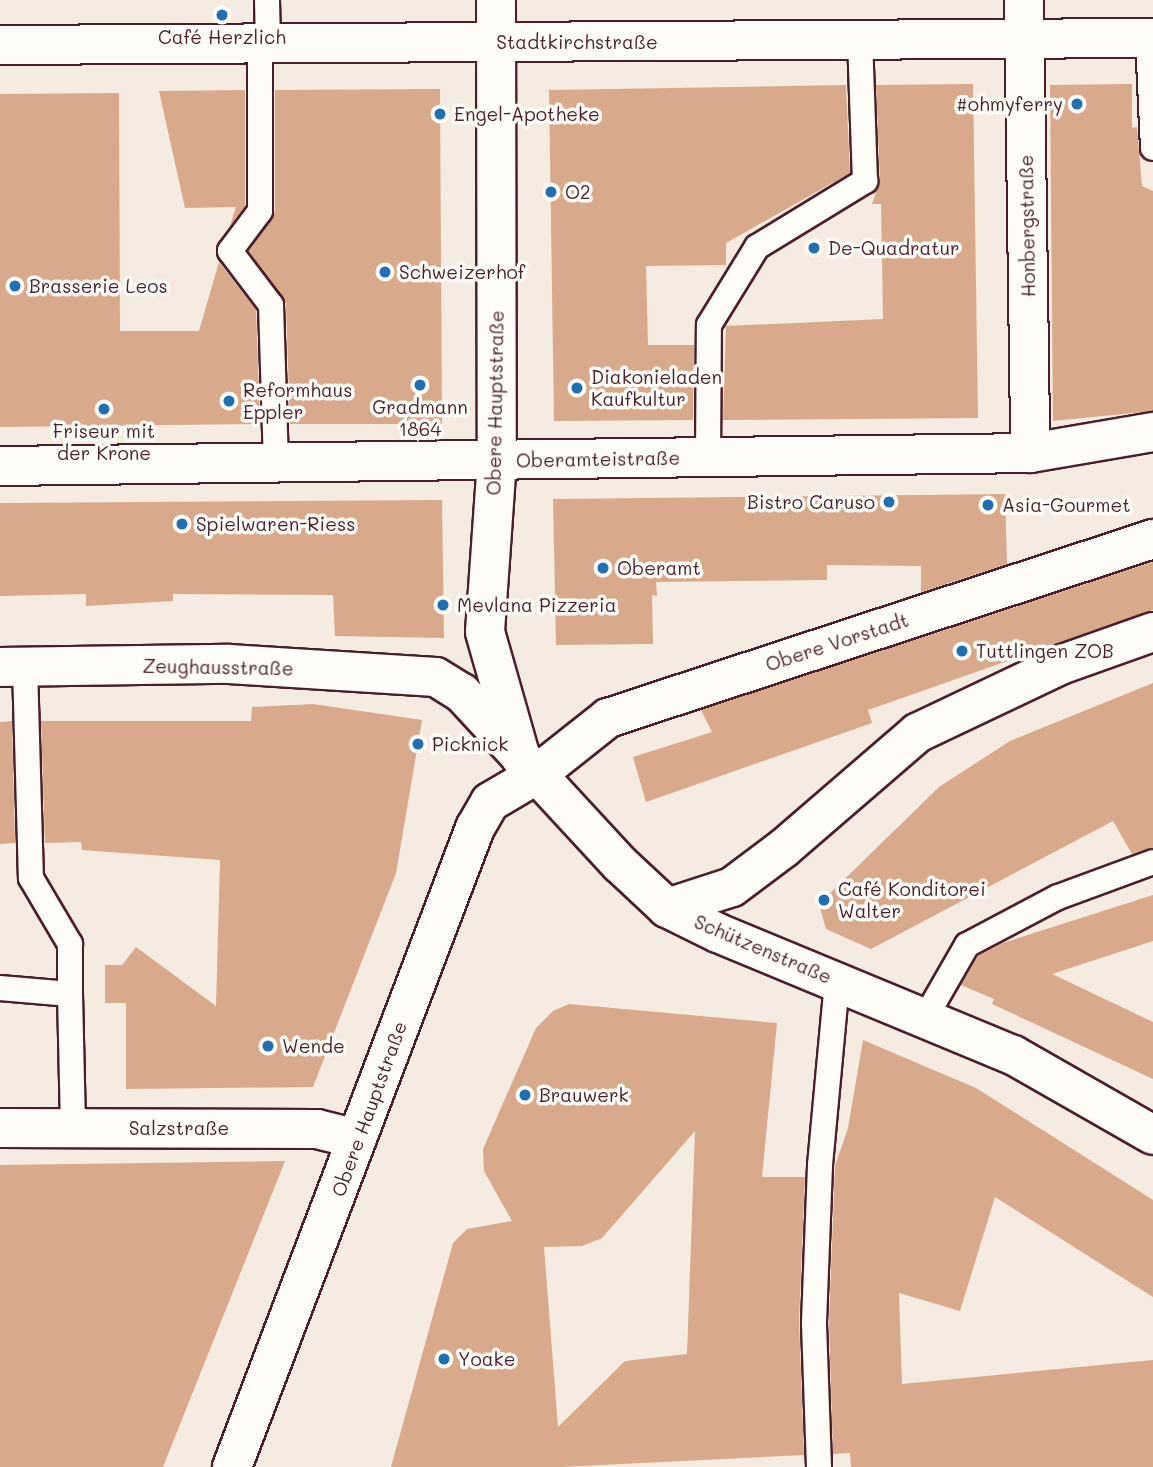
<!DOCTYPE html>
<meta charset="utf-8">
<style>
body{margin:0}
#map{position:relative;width:1153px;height:1467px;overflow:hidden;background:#f6ebe1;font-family:Mali,sans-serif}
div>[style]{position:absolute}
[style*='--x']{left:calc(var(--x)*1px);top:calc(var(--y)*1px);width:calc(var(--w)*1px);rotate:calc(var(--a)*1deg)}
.building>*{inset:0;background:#d8a98a}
.roads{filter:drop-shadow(2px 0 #4a1f2b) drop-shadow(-2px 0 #4a1f2b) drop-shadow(0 2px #4a1f2b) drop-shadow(0 -2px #4a1f2b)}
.lane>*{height:24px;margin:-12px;padding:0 12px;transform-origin:12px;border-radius:12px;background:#fdfcf7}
.street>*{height:38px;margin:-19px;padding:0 19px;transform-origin:19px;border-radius:19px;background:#fdfcf7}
.secondary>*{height:38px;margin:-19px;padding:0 19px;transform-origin:19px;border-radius:19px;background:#fdfcf7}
.dots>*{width:19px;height:19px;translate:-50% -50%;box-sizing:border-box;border:4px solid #fdfcf7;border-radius:50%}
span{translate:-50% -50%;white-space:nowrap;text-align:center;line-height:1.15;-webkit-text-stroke:7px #fdfcf7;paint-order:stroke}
.poi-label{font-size:19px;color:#4a1f2b}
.right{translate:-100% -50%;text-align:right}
.left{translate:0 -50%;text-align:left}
.street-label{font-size:19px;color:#4a1f2b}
</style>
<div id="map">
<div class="building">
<div style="clip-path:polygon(973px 84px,978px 418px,723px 420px,726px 326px,883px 319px,881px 204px,872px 204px,880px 180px,876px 85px)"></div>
<div style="clip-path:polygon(1132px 84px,1132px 128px,1137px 127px,1142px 186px,1153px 191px,1153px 411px,1053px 421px,1050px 85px)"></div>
<div style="clip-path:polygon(846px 85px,850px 173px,726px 243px,726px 265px,646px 266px,648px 345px,694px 345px,693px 420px,554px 421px,549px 90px)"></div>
<div style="clip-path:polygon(440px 89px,442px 424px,290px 424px,286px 304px,249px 251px,275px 211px,275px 90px)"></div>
<div style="clip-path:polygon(245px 90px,245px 206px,230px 226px,236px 207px,185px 208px,159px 91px)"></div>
<div style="clip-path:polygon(119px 93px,120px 331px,199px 331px,219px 262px,256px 310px,260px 424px,0 427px,0 94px)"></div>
<div style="clip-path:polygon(1005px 494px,1007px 564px,921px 592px,921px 566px,827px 565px,827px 580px,656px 582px,657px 596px,652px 595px,653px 644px,556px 645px,553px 499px)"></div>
<div style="clip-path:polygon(442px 500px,444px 638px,335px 636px,333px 595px,173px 594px,173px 601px,86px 606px,86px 594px,0 596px,0 503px)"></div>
<div style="clip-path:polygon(1153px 562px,1153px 610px,868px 710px,872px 723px,646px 802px,633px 757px,712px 732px,701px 710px)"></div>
<div style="clip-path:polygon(1153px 683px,1153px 847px,1132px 854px,1113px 821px,871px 949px,826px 929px,819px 904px,939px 787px,1010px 741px)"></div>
<div style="clip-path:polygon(313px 704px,422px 720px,396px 873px,313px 1087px,126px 1089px,126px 1003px,105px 1003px,105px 965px,122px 965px,136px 947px,216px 1006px,220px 860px,82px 850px,81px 842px,45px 843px,41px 721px,251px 721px,252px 707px)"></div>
<div style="clip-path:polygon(12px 721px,15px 843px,0 844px,0 722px)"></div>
<div style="clip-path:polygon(1153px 895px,1153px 941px,1052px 974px,1153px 1022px,1153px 1079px,992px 1004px,994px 999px,961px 985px,978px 956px,1003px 943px)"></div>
<div style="clip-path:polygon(evenodd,569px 1004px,777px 1023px,762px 1177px,805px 1177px,799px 1321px,804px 1455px,561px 1467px,391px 1467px,453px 1243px,467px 1229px,512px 1221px,484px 1171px,483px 1149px,536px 1028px,553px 1011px,569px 1004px,695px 1131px,687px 1354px,625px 1361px,558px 1427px,544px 1247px,582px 1246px,602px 1238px,695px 1131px)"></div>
<div style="clip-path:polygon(863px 1040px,976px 1088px,1153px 1200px,1153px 1297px,995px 1197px,960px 1311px,899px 1293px,902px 1384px,1153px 1360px,1153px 1467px,851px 1467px,850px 1453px,833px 1454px,829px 1322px,835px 1166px,848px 1128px)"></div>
<div style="clip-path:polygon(285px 1161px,163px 1467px,0 1467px,0 1165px)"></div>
</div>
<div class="roads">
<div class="lane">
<div style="--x:267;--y:0;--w:44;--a:88.7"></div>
<div style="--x:1148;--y:38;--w:110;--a:87.4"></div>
<div style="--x:260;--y:44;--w:167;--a:90"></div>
<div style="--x:260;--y:211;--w:50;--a:126.9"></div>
<div style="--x:230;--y:251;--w:68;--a:52.8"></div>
<div style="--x:271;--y:305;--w:157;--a:88.2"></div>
<div style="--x:708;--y:457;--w:132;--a:-89.6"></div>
<div style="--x:709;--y:325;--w:92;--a:-58.4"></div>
<div style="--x:757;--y:247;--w:127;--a:-31.4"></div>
<div style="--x:865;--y:181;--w:141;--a:-92"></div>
<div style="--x:25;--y:666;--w:212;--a:88.4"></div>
<div style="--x:31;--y:878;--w:77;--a:59.4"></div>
<div style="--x:70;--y:944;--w:50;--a:90"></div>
<div style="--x:0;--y:988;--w:70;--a:4.9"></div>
<div style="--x:70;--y:994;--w:133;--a:88.7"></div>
<div style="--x:925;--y:1018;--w:84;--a:-60.1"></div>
<div style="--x:967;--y:945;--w:103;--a:-27.8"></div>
<div style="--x:1058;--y:897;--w:101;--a:-20.2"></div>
<div style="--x:819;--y:1467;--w:145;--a:-92"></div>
<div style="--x:814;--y:1322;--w:157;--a:-87.8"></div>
<div style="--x:820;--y:1165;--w:186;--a:-84.7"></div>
</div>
<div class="street">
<div style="--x:496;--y:0;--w:460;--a:89.9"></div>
<div style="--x:497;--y:460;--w:172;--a:94"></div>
<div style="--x:485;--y:632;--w:131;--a:74.1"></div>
<div style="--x:1024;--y:0;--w:453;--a:89.2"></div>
<div style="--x:0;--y:45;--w:1153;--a:-0.35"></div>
<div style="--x:0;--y:466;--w:1030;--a:-0.72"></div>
<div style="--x:1030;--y:453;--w:125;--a:-9.7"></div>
<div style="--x:536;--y:775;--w:92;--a:-38.4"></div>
<div style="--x:608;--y:718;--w:574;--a:-18.18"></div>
<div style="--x:667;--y:908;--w:68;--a:-17.9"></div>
<div style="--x:732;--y:887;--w:65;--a:-36.9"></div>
<div style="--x:784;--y:848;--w:176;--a:-40.8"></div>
<div style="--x:917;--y:733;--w:158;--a:-25.4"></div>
<div style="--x:1060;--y:665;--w:99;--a:-19.5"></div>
<div style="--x:0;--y:1128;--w:317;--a:0.2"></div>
<div style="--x:317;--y:1129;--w:41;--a:14"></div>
</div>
<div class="secondary">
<div style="--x:0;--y:667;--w:229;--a:-0.8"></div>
<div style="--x:229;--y:664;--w:207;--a:3.6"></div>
<div style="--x:436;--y:677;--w:31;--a:32"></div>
<div style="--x:462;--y:693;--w:233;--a:47.3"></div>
<div style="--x:620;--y:864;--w:64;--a:43.1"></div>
<div style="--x:667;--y:908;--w:57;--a:26.1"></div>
<div style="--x:718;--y:933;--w:319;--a:22.5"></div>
<div style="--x:1013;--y:1055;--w:161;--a:29.7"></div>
<div style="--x:232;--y:1467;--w:684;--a:-69.18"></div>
<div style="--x:475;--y:828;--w:30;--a:-60"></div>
<div style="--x:490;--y:802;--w:53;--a:-30.4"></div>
</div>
</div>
<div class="dots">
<div style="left:222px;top:15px;background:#1f6fb2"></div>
<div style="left:1077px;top:104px;background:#1f6fb2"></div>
<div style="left:440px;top:114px;background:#1f6fb2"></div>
<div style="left:551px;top:192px;background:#1f6fb2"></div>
<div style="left:814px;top:248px;background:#1f6fb2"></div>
<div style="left:385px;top:272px;background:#1f6fb2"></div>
<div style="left:15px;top:286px;background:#1f6fb2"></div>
<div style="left:420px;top:385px;background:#1f6fb2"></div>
<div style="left:577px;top:388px;background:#1f6fb2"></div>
<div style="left:229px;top:401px;background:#1f6fb2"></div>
<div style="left:104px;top:409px;background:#1f6fb2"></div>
<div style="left:889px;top:502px;background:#1f6fb2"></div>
<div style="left:988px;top:505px;background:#1f6fb2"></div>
<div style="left:182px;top:524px;background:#1f6fb2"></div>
<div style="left:603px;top:568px;background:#1f6fb2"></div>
<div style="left:443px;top:605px;background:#1f6fb2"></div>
<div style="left:962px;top:651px;background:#1f6fb2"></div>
<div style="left:418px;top:744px;background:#1f6fb2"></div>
<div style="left:824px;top:900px;background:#1f6fb2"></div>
<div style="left:268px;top:1046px;background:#1f6fb2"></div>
<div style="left:525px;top:1095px;background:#1f6fb2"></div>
<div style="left:444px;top:1359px;background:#1f6fb2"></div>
</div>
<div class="poi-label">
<span style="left:222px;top:37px">Café Herzlich</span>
<span class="right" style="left:1063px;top:104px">#ohmyferry</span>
<span class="left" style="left:454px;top:114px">Engel-Apotheke</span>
<span class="left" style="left:565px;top:192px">O2</span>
<span class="left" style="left:828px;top:248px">De-Quadratur</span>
<span class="left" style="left:399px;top:272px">Schweizerhof</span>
<span class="left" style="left:29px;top:286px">Brasserie Leos</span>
<span class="left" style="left:591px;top:388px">Diakonieladen<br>Kaufkultur</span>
<span class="left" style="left:243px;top:401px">Reformhaus<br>Eppler</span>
<span style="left:420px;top:418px">Gradmann<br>1864</span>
<span style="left:104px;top:442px">Friseur mit<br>der Krone</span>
<span class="right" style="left:875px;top:502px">Bistro Caruso</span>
<span class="left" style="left:1002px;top:505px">Asia-Gourmet</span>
<span class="left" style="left:196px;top:524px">Spielwaren-Riess</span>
<span class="left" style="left:617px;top:568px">Oberamt</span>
<span class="left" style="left:457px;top:605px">Mevlana Pizzeria</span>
<span class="left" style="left:976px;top:651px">Tuttlingen ZOB</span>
<span class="left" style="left:432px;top:744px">Picknick</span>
<span class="left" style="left:838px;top:900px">Café Konditorei<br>Walter</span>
<span class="left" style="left:282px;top:1046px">Wende</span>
<span class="left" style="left:539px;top:1095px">Brauwerk</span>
<span class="left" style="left:458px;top:1359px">Yoake</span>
</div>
<div class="street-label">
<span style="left:577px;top:42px">Stadtkirchstraße</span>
<span style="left:1027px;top:226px;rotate:-91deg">Honbergstraße</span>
<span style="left:495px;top:403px;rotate:-89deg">Obere Hauptstraße</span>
<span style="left:598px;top:459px;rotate:-1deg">Oberamteistraße</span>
<span style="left:837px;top:642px;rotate:-18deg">Obere Vorstadt</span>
<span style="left:218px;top:667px;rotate:1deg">Zeughausstraße</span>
<span style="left:763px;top:949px;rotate:23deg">Schützenstraße</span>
<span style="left:369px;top:1109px;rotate:-70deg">Obere Hauptstraße</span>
<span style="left:179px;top:1128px">Salzstraße</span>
</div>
</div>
